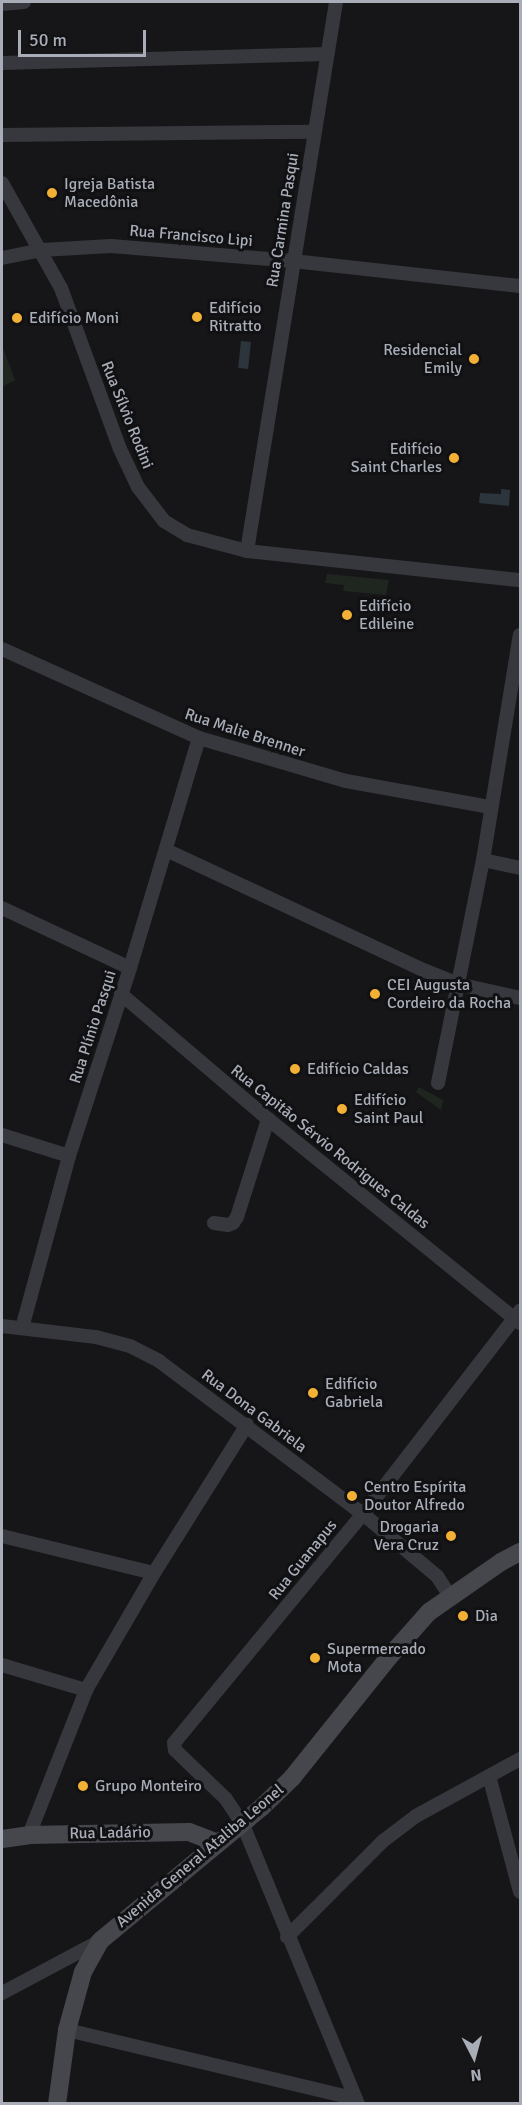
<!DOCTYPE html>
<meta charset="utf-8">
<style>
body{margin:0}
#map{position:relative;width:522px;height:2105px;overflow:hidden;background:#161618;font-family:Signika,sans-serif}
div>[style]{position:absolute}
[style*='--x']{left:calc(var(--x)*1px);top:calc(var(--y)*1px);width:calc(var(--w)*1px);rotate:calc(var(--a)*1deg)}
.green>*{inset:0;background:#1e261f}
.water>*{inset:0;background:#2c353c;transform-origin:0 0}
.street>*{height:14px;margin:-7px;padding:0 7px;transform-origin:7px;border-radius:7px;background:#37383d}
.secondary>*{height:18px;margin:-9px;padding:0 9px;transform-origin:9px;border-radius:9px;background:#45474d}
.dots>*{width:16px;height:16px;translate:-50% -50%;box-sizing:border-box;border:3px solid #111113;border-radius:50%}
span{translate:-50% -50%;white-space:nowrap;text-align:center;line-height:1.15;-webkit-text-stroke:6px #111113;paint-order:stroke}
.poi-label{font-size:16px;color:#a8adb8}
.left{translate:0 -50%;text-align:left}
.right{translate:-100% -50%;text-align:right}
.street-label{font-size:16px;color:#a8adb8}
.frame{position:absolute;inset:0;border:3px solid #a8adb8;pointer-events:none}
.north{position:absolute;left:444px;top:2027px;width:60px;height:60px;-webkit-text-stroke:4px #111113;paint-order:stroke;rotate:174deg;font-size:16px;font-weight:700;line-height:24px;text-align:center;color:#a8adb8}
.north::after{content:'';display:block;margin:auto;width:21px;height:27px;background:#a8adb8;clip-path:polygon(50% 0,100% 100%,50% 72%,0 100%)}
.scale{position:absolute;left:18px;top:30px;width:128px;height:27px;box-sizing:border-box;border:3px solid #a8adb8;border-top:0;padding-left:8px;font-size:18px;line-height:21px;white-space:nowrap;color:#a8adb8;-webkit-text-stroke:4px #111113;paint-order:stroke}
</style>
<div id="map">
<div class="green">
<div style="clip-path:polygon(2px 345px,15px 380px,2px 387px)"></div>
<div style="clip-path:polygon(327px 574px,389px 580px,386px 595px,343px 591px,344px 585px,325px 583px)"></div>
<div style="clip-path:polygon(419px 1087px,443px 1100px,441px 1110px,416px 1092px)"></div>
</div>
<div class="water">
<div style="left:241px;top:341px;width:10px;height:27px;rotate:6deg"></div>
<div style="clip-path:polygon(501px 489px,510px 490px,509px 506px,479px 503px,480px 493px,501px 494px)"></div>
</div>
<div class="street">
<div style="--x:2;--y:4;--w:22;--a:-5"></div>
<div style="--x:2;--y:63;--w:325;--a:-1.6"></div>
<div style="--x:2;--y:135;--w:311;--a:-0.6"></div>
<div style="--x:2;--y:183;--w:120;--a:60.7"></div>
<div style="--x:61;--y:288;--w:171;--a:69.9"></div>
<div style="--x:120;--y:449;--w:42;--a:64.7"></div>
<div style="--x:138;--y:487;--w:43;--a:52.6"></div>
<div style="--x:164;--y:521;--w:27;--a:31"></div>
<div style="--x:187;--y:535;--w:62;--a:14.9"></div>
<div style="--x:247;--y:551;--w:275;--a:6.1"></div>
<div style="--x:2;--y:258;--w:41;--a:-11.3"></div>
<div style="--x:42;--y:250;--w:69;--a:-3.3"></div>
<div style="--x:111;--y:246;--w:183;--a:4.7"></div>
<div style="--x:293;--y:261;--w:228;--a:6.3"></div>
<div style="--x:247;--y:551;--w:556;--a:-80.79"></div>
<div style="--x:2;--y:649;--w:216;--a:24.3"></div>
<div style="--x:199;--y:738;--w:153;--a:16.3"></div>
<div style="--x:346;--y:781;--w:147;--a:10.2"></div>
<div style="--x:166;--y:850;--w:287;--a:25"></div>
<div style="--x:426;--y:971;--w:35;--a:22"></div>
<div style="--x:458;--y:984;--w:64;--a:12.7"></div>
<div style="--x:483;--y:860;--w:38;--a:12"></div>
<div style="--x:2;--y:908;--w:141;--a:25.1"></div>
<div style="--x:121;--y:994;--w:193;--a:40.4"></div>
<div style="--x:268;--y:1119;--w:324;--a:39"></div>
<div style="--x:438;--y:1083;--w:227;--a:-78.6"></div>
<div style="--x:483;--y:860;--w:228;--a:-80.7"></div>
<div style="--x:2;--y:1135;--w:70;--a:17.4"></div>
<div style="--x:214;--y:1223;--w:14;--a:8"></div>
<div style="--x:228;--y:1225;--w:5;--a:-22"></div>
<div style="--x:233;--y:1223;--w:7;--a:-56"></div>
<div style="--x:237;--y:1217;--w:103;--a:-72.4"></div>
<div style="--x:2;--y:1326;--w:95;--a:6.7"></div>
<div style="--x:96;--y:1337;--w:35;--a:15"></div>
<div style="--x:130;--y:1346;--w:33;--a:27"></div>
<div style="--x:159;--y:1361;--w:255;--a:36.9"></div>
<div style="--x:363;--y:1514;--w:97;--a:40"></div>
<div style="--x:437;--y:1576;--w:24;--a:57"></div>
<div style="--x:22;--y:1328;--w:178;--a:-74.7"></div>
<div style="--x:69;--y:1156;--w:198;--a:-72"></div>
<div style="--x:130;--y:968;--w:240;--a:-73.3"></div>
<div style="--x:2;--y:1536;--w:156;--a:13.7"></div>
<div style="--x:2;--y:1665;--w:88;--a:16.6"></div>
<div style="--x:489;--y:1776;--w:120;--a:75"></div>
<div style="--x:29;--y:1835;--w:156;--a:-68.5"></div>
<div style="--x:86;--y:1690;--w:135;--a:-59.8"></div>
<div style="--x:154;--y:1573;--w:175;--a:-57.9"></div>
<div style="--x:287;--y:1937;--w:136;--a:-45"></div>
<div style="--x:383;--y:1841;--w:41;--a:-37.1"></div>
<div style="--x:416;--y:1816;--w:119;--a:-28.7"></div>
<div style="--x:2;--y:1993;--w:111;--a:-28"></div>
<div style="--x:67;--y:2030;--w:297;--a:13.4"></div>
<div style="--x:358;--y:2104;--w:304;--a:-112.4"></div>
<div style="--x:242;--y:1823;--w:29;--a:-124"></div>
<div style="--x:226;--y:1799;--w:71;--a:-136.1"></div>
<div style="--x:175;--y:1750;--w:7;--a:-98"></div>
<div style="--x:174;--y:1743;--w:297;--a:-50.5"></div>
<div style="--x:363;--y:1514;--w:257;--a:-52.3"></div>
</div>
<div class="secondary">
<div style="--x:2;--y:1839;--w:27;--a:-8"></div>
<div style="--x:29;--y:1835;--w:160;--a:-1.1"></div>
<div style="--x:189;--y:1832;--w:30;--a:21"></div>
<div style="--x:57;--y:2104;--w:75;--a:-82.3"></div>
<div style="--x:67;--y:2030;--w:60;--a:-74.6"></div>
<div style="--x:83;--y:1972;--w:35;--a:-61"></div>
<div style="--x:100;--y:1941;--w:210;--a:-39.6"></div>
<div style="--x:262;--y:1807;--w:42;--a:-44"></div>
<div style="--x:292;--y:1778;--w:155;--a:-51.3"></div>
<div style="--x:389;--y:1657;--w:60;--a:-48.4"></div>
<div style="--x:429;--y:1612;--w:88;--a:-34.8"></div>
<div style="--x:501;--y:1562;--w:21;--a:-28"></div>
</div>
<div class="dots">
<div style="left:52px;top:193px;background:#f2b134"></div>
<div style="left:197px;top:317px;background:#f2b134"></div>
<div style="left:17px;top:318px;background:#f2b134"></div>
<div style="left:474px;top:359px;background:#f2b134"></div>
<div style="left:454px;top:458px;background:#f2b134"></div>
<div style="left:347px;top:615px;background:#f2b134"></div>
<div style="left:375px;top:994px;background:#f2b134"></div>
<div style="left:295px;top:1069px;background:#f2b134"></div>
<div style="left:342px;top:1109px;background:#f2b134"></div>
<div style="left:313px;top:1393px;background:#f2b134"></div>
<div style="left:352px;top:1496px;background:#f2b134"></div>
<div style="left:451px;top:1536px;background:#f2b134"></div>
<div style="left:463px;top:1616px;background:#f2b134"></div>
<div style="left:315px;top:1658px;background:#f2b134"></div>
<div style="left:83px;top:1786px;background:#f2b134"></div>
</div>
<div class="poi-label">
<span class="left" style="left:64px;top:193px">Igreja Batista<br>Macedônia</span>
<span class="left" style="left:209px;top:317px">Edifício<br>Ritratto</span>
<span class="left" style="left:29px;top:318px">Edifício Moni</span>
<span class="right" style="left:462px;top:359px">Residencial<br>Emily</span>
<span class="right" style="left:442px;top:458px">Edifício<br>Saint Charles</span>
<span class="left" style="left:359px;top:615px">Edifício<br>Edileine</span>
<span class="left" style="left:387px;top:994px">CEI Augusta<br>Cordeiro da Rocha</span>
<span class="left" style="left:307px;top:1069px">Edifício Caldas</span>
<span class="left" style="left:354px;top:1109px">Edifício<br>Saint Paul</span>
<span class="left" style="left:325px;top:1393px">Edifício<br>Gabriela</span>
<span class="left" style="left:364px;top:1496px">Centro Espírita<br>Doutor Alfredo</span>
<span class="right" style="left:439px;top:1536px">Drogaria<br>Vera Cruz</span>
<span class="left" style="left:475px;top:1616px">Dia</span>
<span class="left" style="left:327px;top:1658px">Supermercado<br>Mota</span>
<span class="left" style="left:95px;top:1786px">Grupo Monteiro</span>
</div>
<div class="street-label">
<span style="left:283px;top:220px;rotate:-81deg">Rua Carmina Pasqui</span>
<span style="left:191px;top:236px;rotate:5deg">Rua Francisco Lipi</span>
<span style="left:127px;top:415px;rotate:68deg">Rua Sílvio Rodini</span>
<span style="left:245px;top:733px;rotate:18deg">Rua Malie Brenner</span>
<span style="left:93px;top:1027px;rotate:-72deg">Rua Plínio Pasqui</span>
<span style="left:330px;top:1147px;rotate:39deg">Rua Capitão Sérvio Rodrigues Caldas</span>
<span style="left:254px;top:1411px;rotate:37deg">Rua Dona Gabriela</span>
<span style="left:303px;top:1560px;rotate:-51deg">Rua Guanapus</span>
<span style="left:110px;top:1833px;rotate:-1deg">Rua Ladário</span>
<span style="left:200px;top:1856px;rotate:-40deg">Avenida General Ataliba Leonel</span>
</div>
<div class="frame"></div>
<div class="north">N</div>
<div class="scale">50 m</div>
</div>
